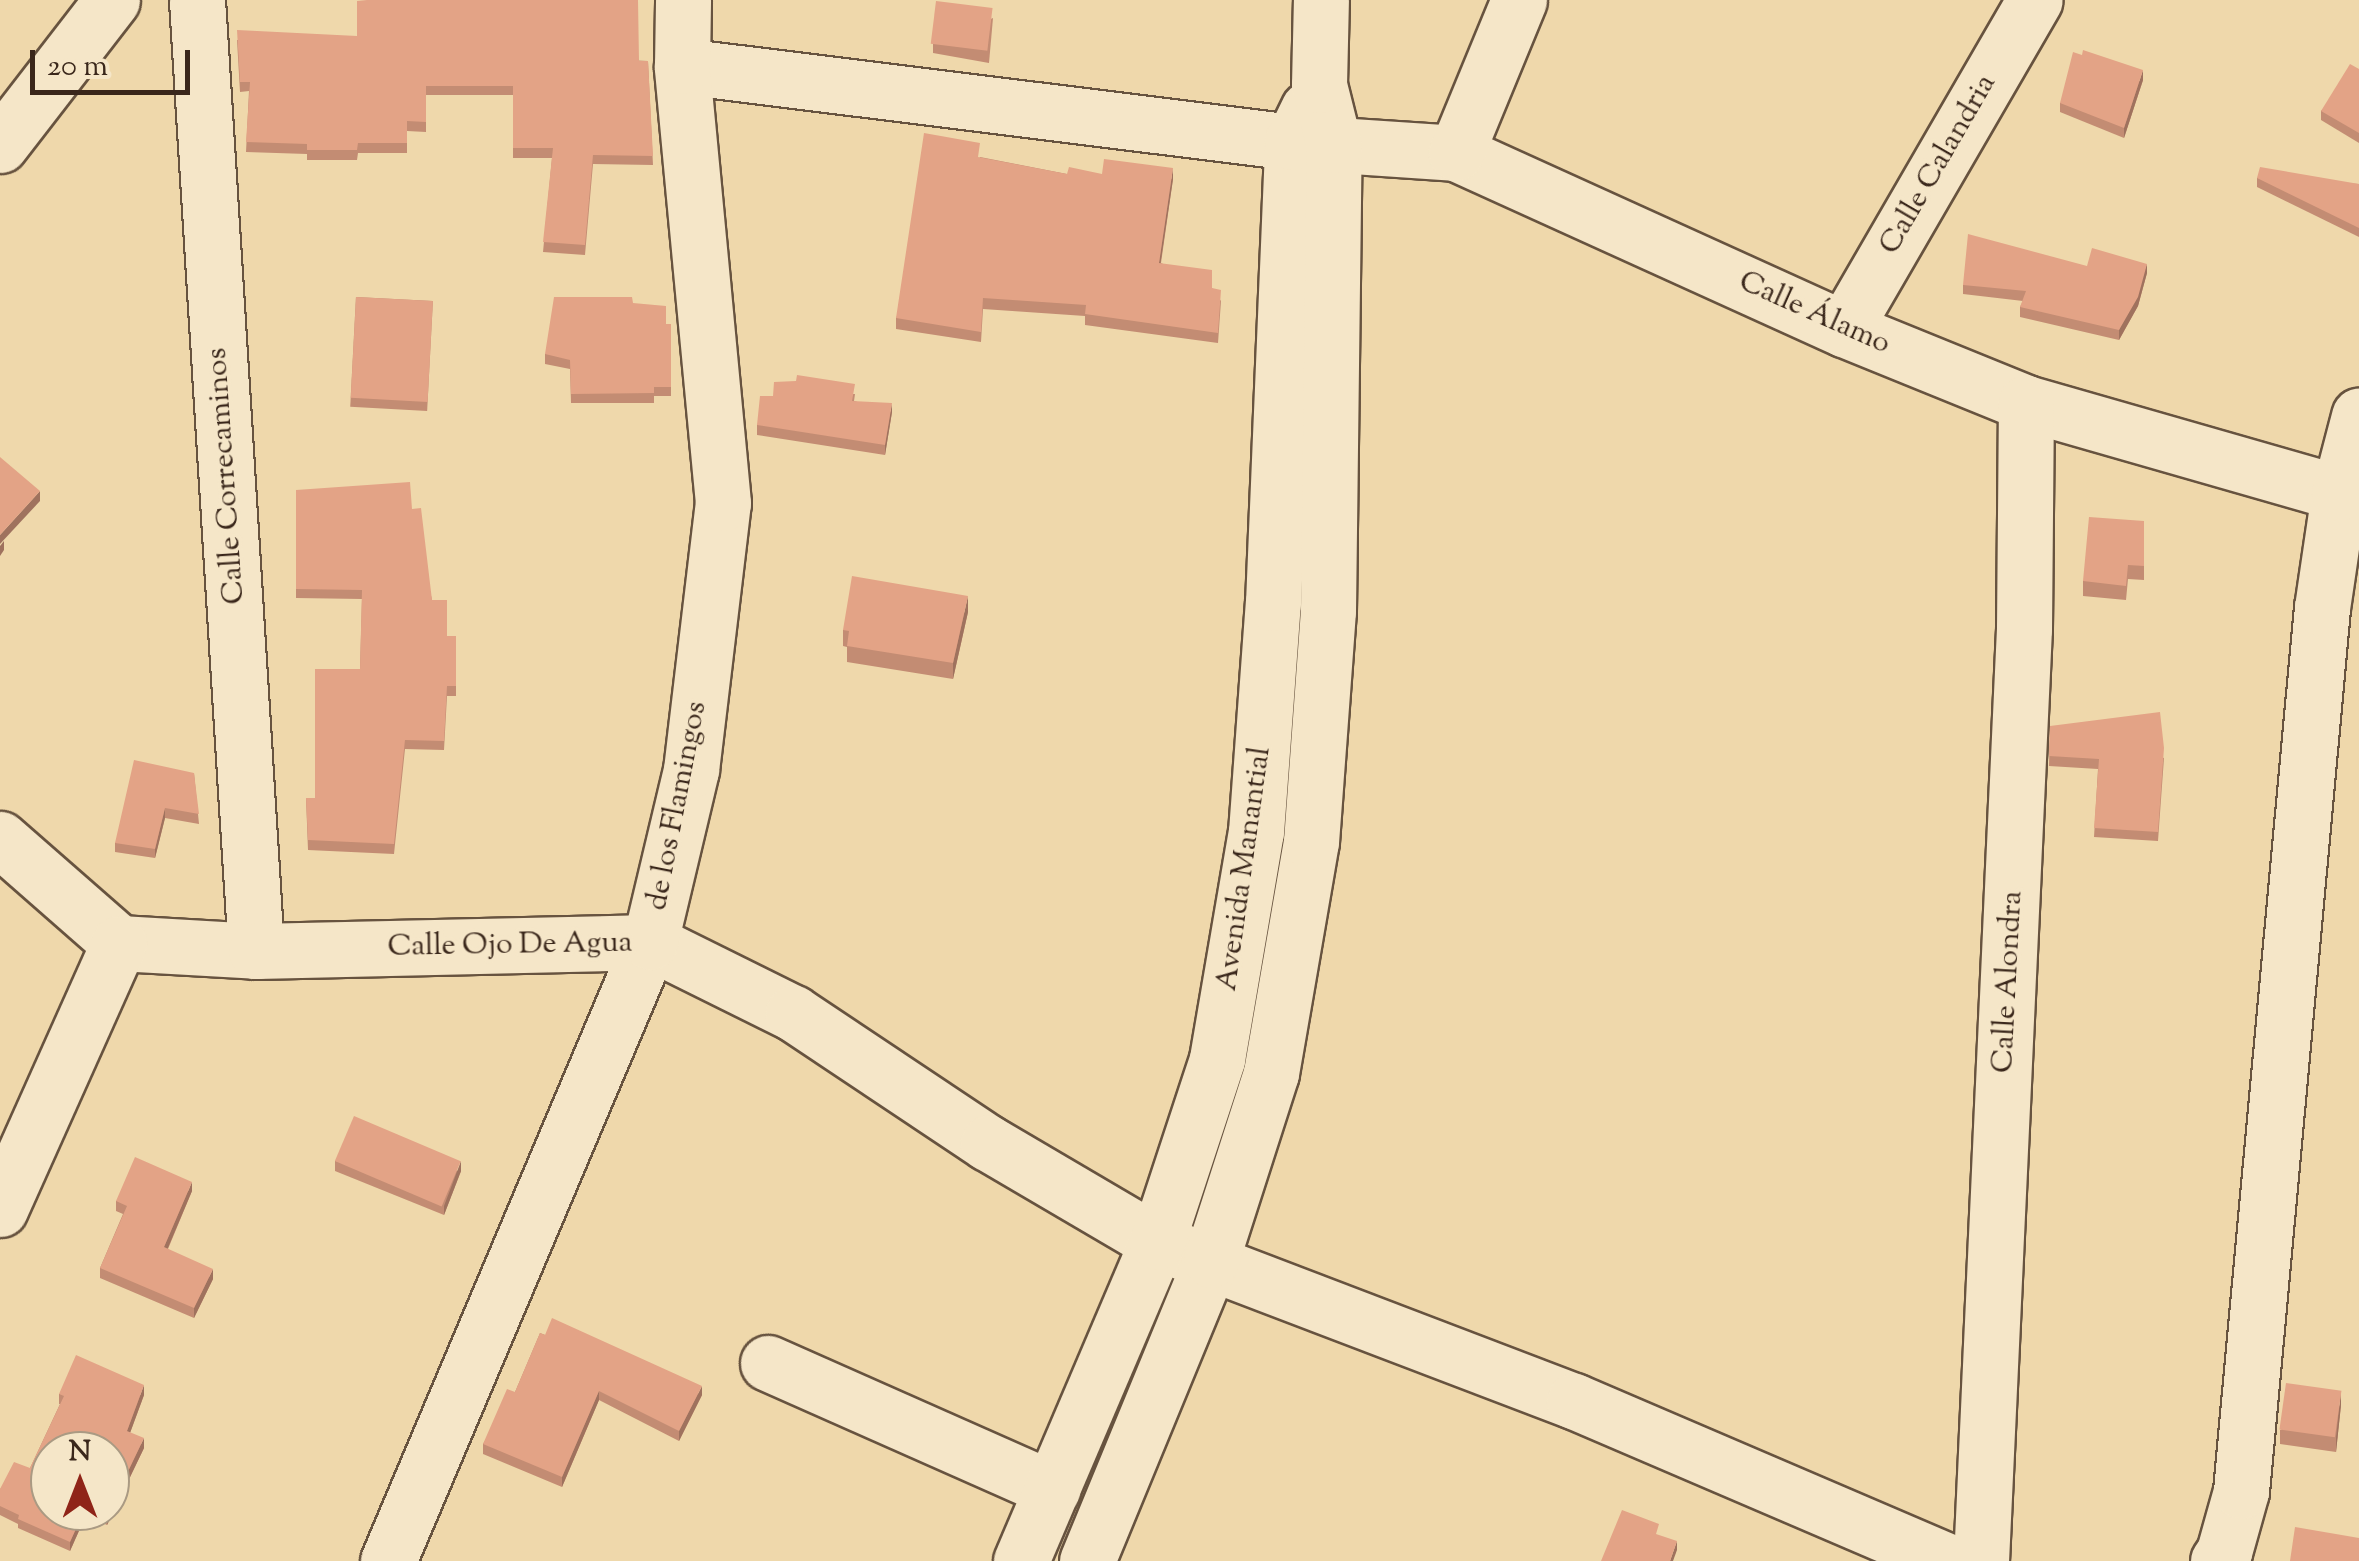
<!DOCTYPE html>
<meta charset="utf-8">
<style>
body{margin:0}
#map{position:relative;width:2359px;height:1561px;overflow:hidden;background:#efd8ab;font-family:"Sorts Mill Goudy",serif}
div>[style]{position:absolute}
[style*='--x']{left:calc(var(--x)*1px);top:calc(var(--y)*1px);width:calc(var(--w)*1px);rotate:calc(var(--a)*1deg)}
.roads{filter:drop-shadow(2px 0 #67533f) drop-shadow(-2px 0 #67533f) drop-shadow(0 2px #67533f) drop-shadow(0 -2px #67533f)}
.minor>*{height:55px;margin:-27.5px;padding:0 27.5px;transform-origin:27.5px;border-radius:27.5px;background:#f5e6c8}
.wall>*{inset:0;background:#c38c73;transform-origin:0 0}
.shaded-wall>*{inset:0;background:#9f725e}
.building>*{inset:0;background:#e3a386;transform-origin:0 0}
span{translate:-50% -50%;white-space:nowrap;text-align:center;line-height:1.15;-webkit-text-stroke:8px #f5e6c8;paint-order:stroke}
.street-label{font-size:30px;color:#3a271b}
.north{position:absolute;left:30px;top:1431px;width:100px;height:100px;box-sizing:border-box;background:#f5e6c8;border:2px solid #aa9a83;border-radius:50%;rotate:0deg;font-size:28px;font-weight:700;line-height:40px;text-align:center;color:#3a271b}
.north::after{content:'';display:block;margin:auto;width:35px;height:45px;background:#8f2418;clip-path:polygon(50% 0,100% 100%,50% 72%,0 100%)}
.scale{position:absolute;left:30px;top:50px;width:160px;height:45px;box-sizing:border-box;border:5px solid #3a271b;border-top:0;padding-left:12px;font-size:30px;line-height:35px;white-space:nowrap;color:#3a271b;-webkit-text-stroke:8px #f5e6c8;paint-order:stroke}
</style>
<div id="map">
<div class="roads">
<div class="minor">
<div style="--x:197;--y:0;--w:953;--a:86.45"></div>
<div style="--x:682;--y:66;--w:615;--a:7.1"></div>
<div style="--x:1292;--y:142;--w:164;--a:3.8"></div>
<div style="--x:1456;--y:153;--w:426;--a:24.4"></div>
<div style="--x:1844;--y:329;--w:196;--a:22.1"></div>
<div style="--x:2026;--y:403;--w:326;--a:16"></div>
<div style="--x:0;--y:145;--w:183;--a:-52.3"></div>
<div style="--x:1456;--y:153;--w:165;--a:-67.6"></div>
<div style="--x:1844;--y:329;--w:380;--a:-59.9"></div>
<div style="--x:0;--y:839;--w:158;--a:41.2"></div>
<div style="--x:119;--y:943;--w:137;--a:3.3"></div>
<div style="--x:256;--y:951;--w:394;--a:-1.3"></div>
<div style="--x:650;--y:942;--w:160;--a:26.4"></div>
<div style="--x:793;--y:1013;--w:234;--a:33.7"></div>
<div style="--x:988;--y:1143;--w:196;--a:30.4"></div>
<div style="--x:1157;--y:1242;--w:446;--a:20.9"></div>
<div style="--x:1574;--y:1401;--w:407;--a:23.2"></div>
<div style="--x:0;--y:1209;--w:291;--a:-65.9"></div>
<div style="--x:768;--y:1363;--w:311;--a:23.9"></div>
<div style="--x:388;--y:1561;--w:672;--a:-67.06"></div>
<div style="--x:650;--y:942;--w:177;--a:-76.6"></div>
<div style="--x:691;--y:770;--w:269;--a:-83.2"></div>
<div style="--x:723;--y:503;--w:439;--a:-95.4"></div>
<div style="--x:682;--y:66;--w:66;--a:-89.1"></div>
<div style="--x:1021;--y:1561;--w:347;--a:-66.9"></div>
<div style="--x:1157;--y:1242;--w:193;--a:-71.8"></div>
<div style="--x:1217;--y:1059;--w:230;--a:-80.3"></div>
<div style="--x:1256;--y:832;--w:230;--a:-85.8"></div>
<div style="--x:1273;--y:603;--w:461;--a:-87.6"></div>
<div style="--x:1292;--y:142;--w:37;--a:-64"></div>
<div style="--x:1087;--y:1561;--w:326;--a:-67.6"></div>
<div style="--x:1211;--y:1260;--w:196;--a:-72.2"></div>
<div style="--x:1271;--y:1073;--w:234;--a:-80.2"></div>
<div style="--x:1311;--y:842;--w:232;--a:-85.8"></div>
<div style="--x:1328;--y:611;--w:466;--a:-89.3"></div>
<div style="--x:1334;--y:145;--w:62;--a:-104"></div>
<div style="--x:1319;--y:85;--w:85;--a:-88.7"></div>
<div style="--x:1981;--y:1561;--w:933;--a:-87.36"></div>
<div style="--x:2024;--y:629;--w:226;--a:-89.5"></div>
<div style="--x:2218;--y:1561;--w:11;--a:-56"></div>
<div style="--x:2224;--y:1552;--w:63;--a:-74.4"></div>
<div style="--x:2241;--y:1491;--w:887;--a:-84.76"></div>
<div style="--x:2322;--y:608;--w:116;--a:-81.6"></div>
<div style="--x:2339;--y:493;--w:80;--a:-75.4"></div>
</div>
</div>
<div class="wall">
<div style="clip-path:polygon(993px 18px,989px 63px,933px 53px,933px 44px)"></div>
<div style="clip-path:polygon(237px 40px,648px 61px,653px 165px,593px 164px,585px 255px,543px 252px,552px 158px,513px 158px,513px 95px,426px 95px,426px 132px,407px 131px,407px 153px,358px 153px,357px 160px,307px 160px,307px 154px,246px 152px,249px 91px,240px 92px)"></div>
<div style="clip-path:polygon(2359px 69px,2359px 143px,2321px 120px,2321px 111px)"></div>
<div style="clip-path:polygon(2143px 80px,2124px 138px,2060px 112px,2060px 103px)"></div>
<div style="clip-path:polygon(980px 157px,1067px 174px,1102px 174px,1173px 179px,1161px 263px,1212px 288px,1221px 301px,1218px 343px,1085px 325px,1085px 316px,983px 309px,981px 342px,896px 329px,896px 318px)"></div>
<div style="clip-path:polygon(2257px 178px,2359px 184px,2359px 237px,2257px 187px)"></div>
<div style="clip-path:polygon(2087px 266px,2147px 273px,2138px 306px,2119px 340px,2020px 317px,2020px 307px,2023px 301px,1963px 294px,1963px 285px)"></div>
<div style="left:356px;top:297px;width:77px;height:110px;rotate:3deg"></div>
<div style="clip-path:polygon(666px 324px,671px 324px,671px 396px,654px 396px,654px 403px,571px 403px,570px 369px,545px 364px,545px 354px)"></div>
<div style="clip-path:polygon(855px 394px,854px 401px,892px 412px,885px 455px,757px 435px,757px 425px,773px 396px)"></div>
<div style="clip-path:polygon(296px 490px,412px 509px,432px 600px,447px 636px,456px 636px,456px 696px,447px 696px,444px 750px,405px 749px,394px 854px,308px 850px,306px 798px,315px 798px,360px 669px,362px 599px,296px 598px)"></div>
<div style="clip-path:polygon(2144px 521px,2144px 580px,2128px 579px,2126px 600px,2083px 596px,2083px 581px)"></div>
<div style="clip-path:polygon(968px 612px,953px 679px,847px 662px,847px 647px,843px 646px,843px 630px)"></div>
<div style="clip-path:polygon(2050px 726px,2164px 758px,2158px 841px,2094px 837px,2098px 769px,2049px 766px)"></div>
<div style="clip-path:polygon(194px 773px,199px 824px,165px 818px,155px 858px,115px 852px,115px 843px)"></div>
<div style="clip-path:polygon(335px 1161px,461px 1171px,444px 1215px,335px 1171px)"></div>
<div style="clip-path:polygon(192px 1191px,168px 1249px,213px 1279px,194px 1318px,100px 1278px,100px 1268px,123px 1214px,116px 1211px,116px 1201px)"></div>
<div style="clip-path:polygon(540px 1333px,702px 1395px,679px 1441px,599px 1400px,562px 1487px,483px 1454px,483px 1444px,515px 1392px)"></div>
<div style="clip-path:polygon(evenodd,59px 1394px,144px 1395px,130px 1433px,144px 1448px,107px 1525px,86px 1515px,70px 1551px,18px 1528px,18px 1524px,0 1515px,0 1489px,30px 1468px,60px 1404px,59px 1404px,59px 1394px,110px 1451px,110px 1511px,50px 1511px,110px 1451px)"></div>
<div style="clip-path:polygon(2341px 1405px,2336px 1452px,2280px 1444px,2280px 1430px)"></div>
</div>
<div class="shaded-wall">
<div style="clip-path:polygon(2143px 70px,2143px 80px,2124px 138px,2124px 128px)"></div>
<div style="clip-path:polygon(1173px 168px,1173px 179px,1159px 273px,1159px 263px)"></div>
<div style="clip-path:polygon(2147px 264px,2147px 273px,2138px 306px,2119px 340px,2119px 330px)"></div>
<div style="clip-path:polygon(892px 403px,892px 412px,885px 455px,885px 445px)"></div>
<div style="clip-path:polygon(40px 491px,40px 501px,0 544px,0 535px)"></div>
<div style="clip-path:polygon(4px 541px,4px 550px,0 556px,0 546px)"></div>
<div style="clip-path:polygon(968px 596px,968px 612px,953px 679px,953px 663px)"></div>
<div style="clip-path:polygon(165px 808px,165px 818px,155px 858px,155px 849px)"></div>
<div style="clip-path:polygon(461px 1161px,461px 1171px,444px 1215px,444px 1206px)"></div>
<div style="clip-path:polygon(192px 1182px,192px 1191px,164px 1257px,164px 1247px)"></div>
<div style="clip-path:polygon(213px 1269px,213px 1279px,194px 1318px,194px 1308px)"></div>
<div style="clip-path:polygon(144px 1385px,144px 1395px,127px 1441px,127px 1431px)"></div>
<div style="clip-path:polygon(702px 1386px,702px 1395px,679px 1441px,679px 1431px)"></div>
<div style="clip-path:polygon(599px 1391px,599px 1400px,562px 1487px,562px 1477px)"></div>
<div style="clip-path:polygon(2341px 1391px,2341px 1405px,2336px 1452px,2336px 1438px)"></div>
<div style="clip-path:polygon(144px 1438px,144px 1448px,107px 1525px,107px 1515px)"></div>
<div style="clip-path:polygon(84px 1511px,86px 1511px,86px 1515px,70px 1551px,70px 1542px)"></div>
<div style="clip-path:polygon(1677px 1541px,1677px 1550px,1673px 1561px,1670px 1561px)"></div>
</div>
<div class="building">
<div style="clip-path:polygon(367px 0,638px 0,639px 61px,648px 61px,653px 156px,593px 155px,585px 245px,543px 242px,553px 148px,513px 148px,513px 86px,426px 86px,426px 122px,407px 121px,407px 143px,358px 143px,357px 150px,307px 150px,307px 144px,246px 142px,250px 82px,240px 82px,237px 30px,357px 36px,357px 1px)"></div>
<div style="left:936px;top:1px;width:57px;height:43px;rotate:7deg"></div>
<div style="clip-path:polygon(2083px 50px,2143px 70px,2124px 128px,2060px 103px,2073px 52px,2082px 55px)"></div>
<div style="clip-path:polygon(2350px 64px,2359px 69px,2359px 133px,2321px 111px)"></div>
<div style="clip-path:polygon(924px 133px,980px 143px,978px 157px,1067px 174px,1069px 167px,1102px 174px,1104px 159px,1173px 168px,1159px 263px,1212px 270px,1212px 288px,1221px 290px,1218px 333px,1085px 314px,1086px 305px,983px 298px,981px 332px,896px 318px)"></div>
<div style="clip-path:polygon(2260px 167px,2359px 184px,2359px 228px,2257px 178px)"></div>
<div style="clip-path:polygon(1968px 234px,2087px 266px,2092px 248px,2147px 264px,2138px 297px,2119px 330px,2020px 307px,2026px 291px,1963px 285px)"></div>
<div style="left:356px;top:297px;width:77px;height:101px;rotate:3deg"></div>
<div style="clip-path:polygon(554px 297px,632px 297px,633px 303px,666px 306px,666px 324px,671px 324px,671px 387px,654px 387px,654px 393px,571px 394px,570px 360px,545px 354px)"></div>
<div style="clip-path:polygon(797px 375px,855px 384px,852px 401px,892px 403px,885px 445px,757px 425px,760px 396px,773px 396px,774px 382px,796px 381px)"></div>
<div style="clip-path:polygon(0 457px,40px 491px,0 535px)"></div>
<div style="clip-path:polygon(410px 482px,412px 509px,421px 508px,432px 600px,447px 600px,447px 636px,456px 636px,456px 686px,447px 686px,444px 741px,405px 740px,394px 844px,308px 840px,306px 798px,315px 798px,315px 669px,360px 669px,362px 590px,296px 589px,296px 490px)"></div>
<div style="clip-path:polygon(2089px 517px,2144px 521px,2144px 566px,2128px 565px,2126px 586px,2083px 581px)"></div>
<div style="clip-path:polygon(852px 576px,968px 596px,953px 663px,847px 646px,849px 631px,843px 630px)"></div>
<div style="clip-path:polygon(2160px 712px,2164px 748px,2158px 832px,2094px 828px,2099px 759px,2049px 756px,2050px 726px)"></div>
<div style="clip-path:polygon(134px 760px,194px 773px,199px 814px,165px 808px,155px 849px,115px 843px)"></div>
<div style="left:354px;top:1116px;width:116px;height:49px;rotate:23deg"></div>
<div style="clip-path:polygon(135px 1157px,192px 1182px,164px 1247px,213px 1269px,194px 1308px,100px 1268px,127px 1206px,116px 1201px)"></div>
<div style="clip-path:polygon(552px 1318px,702px 1386px,679px 1431px,599px 1391px,562px 1477px,483px 1444px,507px 1389px,515px 1392px,540px 1333px,545px 1335px)"></div>
<div style="clip-path:polygon(76px 1355px,144px 1385px,127px 1431px,144px 1438px,110px 1509px,110px 1451px,50px 1451px,50px 1511px,84px 1511px,70px 1542px,18px 1519px,19px 1515px,0 1506px,0 1489px,14px 1462px,30px 1468px,64px 1396px,59px 1394px)"></div>
<div style="left:2286px;top:1383px;width:56px;height:47px;rotate:8deg"></div>
<div style="clip-path:polygon(1622px 1510px,1659px 1524px,1656px 1534px,1677px 1541px,1670px 1561px,1601px 1561px)"></div>
<div style="clip-path:polygon(2295px 1527px,2359px 1538px,2359px 1561px,2290px 1561px)"></div>
</div>
<div class="street-label">
<span style="left:1939px;top:165px;rotate:-60deg">Calle Calandria</span>
<span style="left:1814px;top:314px;rotate:24deg">Calle Álamo</span>
<span style="left:227px;top:476px;rotate:-94deg">Calle Correcaminos</span>
<span style="left:678px;top:806px;rotate:-79deg">de los Flamingos</span>
<span style="left:1245px;top:869px;rotate:-82deg">Avenida Manantial</span>
<span style="left:510px;top:946px;rotate:-1deg">Calle Ojo De Agua</span>
<span style="left:2009px;top:982px;rotate:-87deg">Calle Alondra</span>
</div>
<div class="north">N</div>
<div class="scale">20 m</div>
</div>
